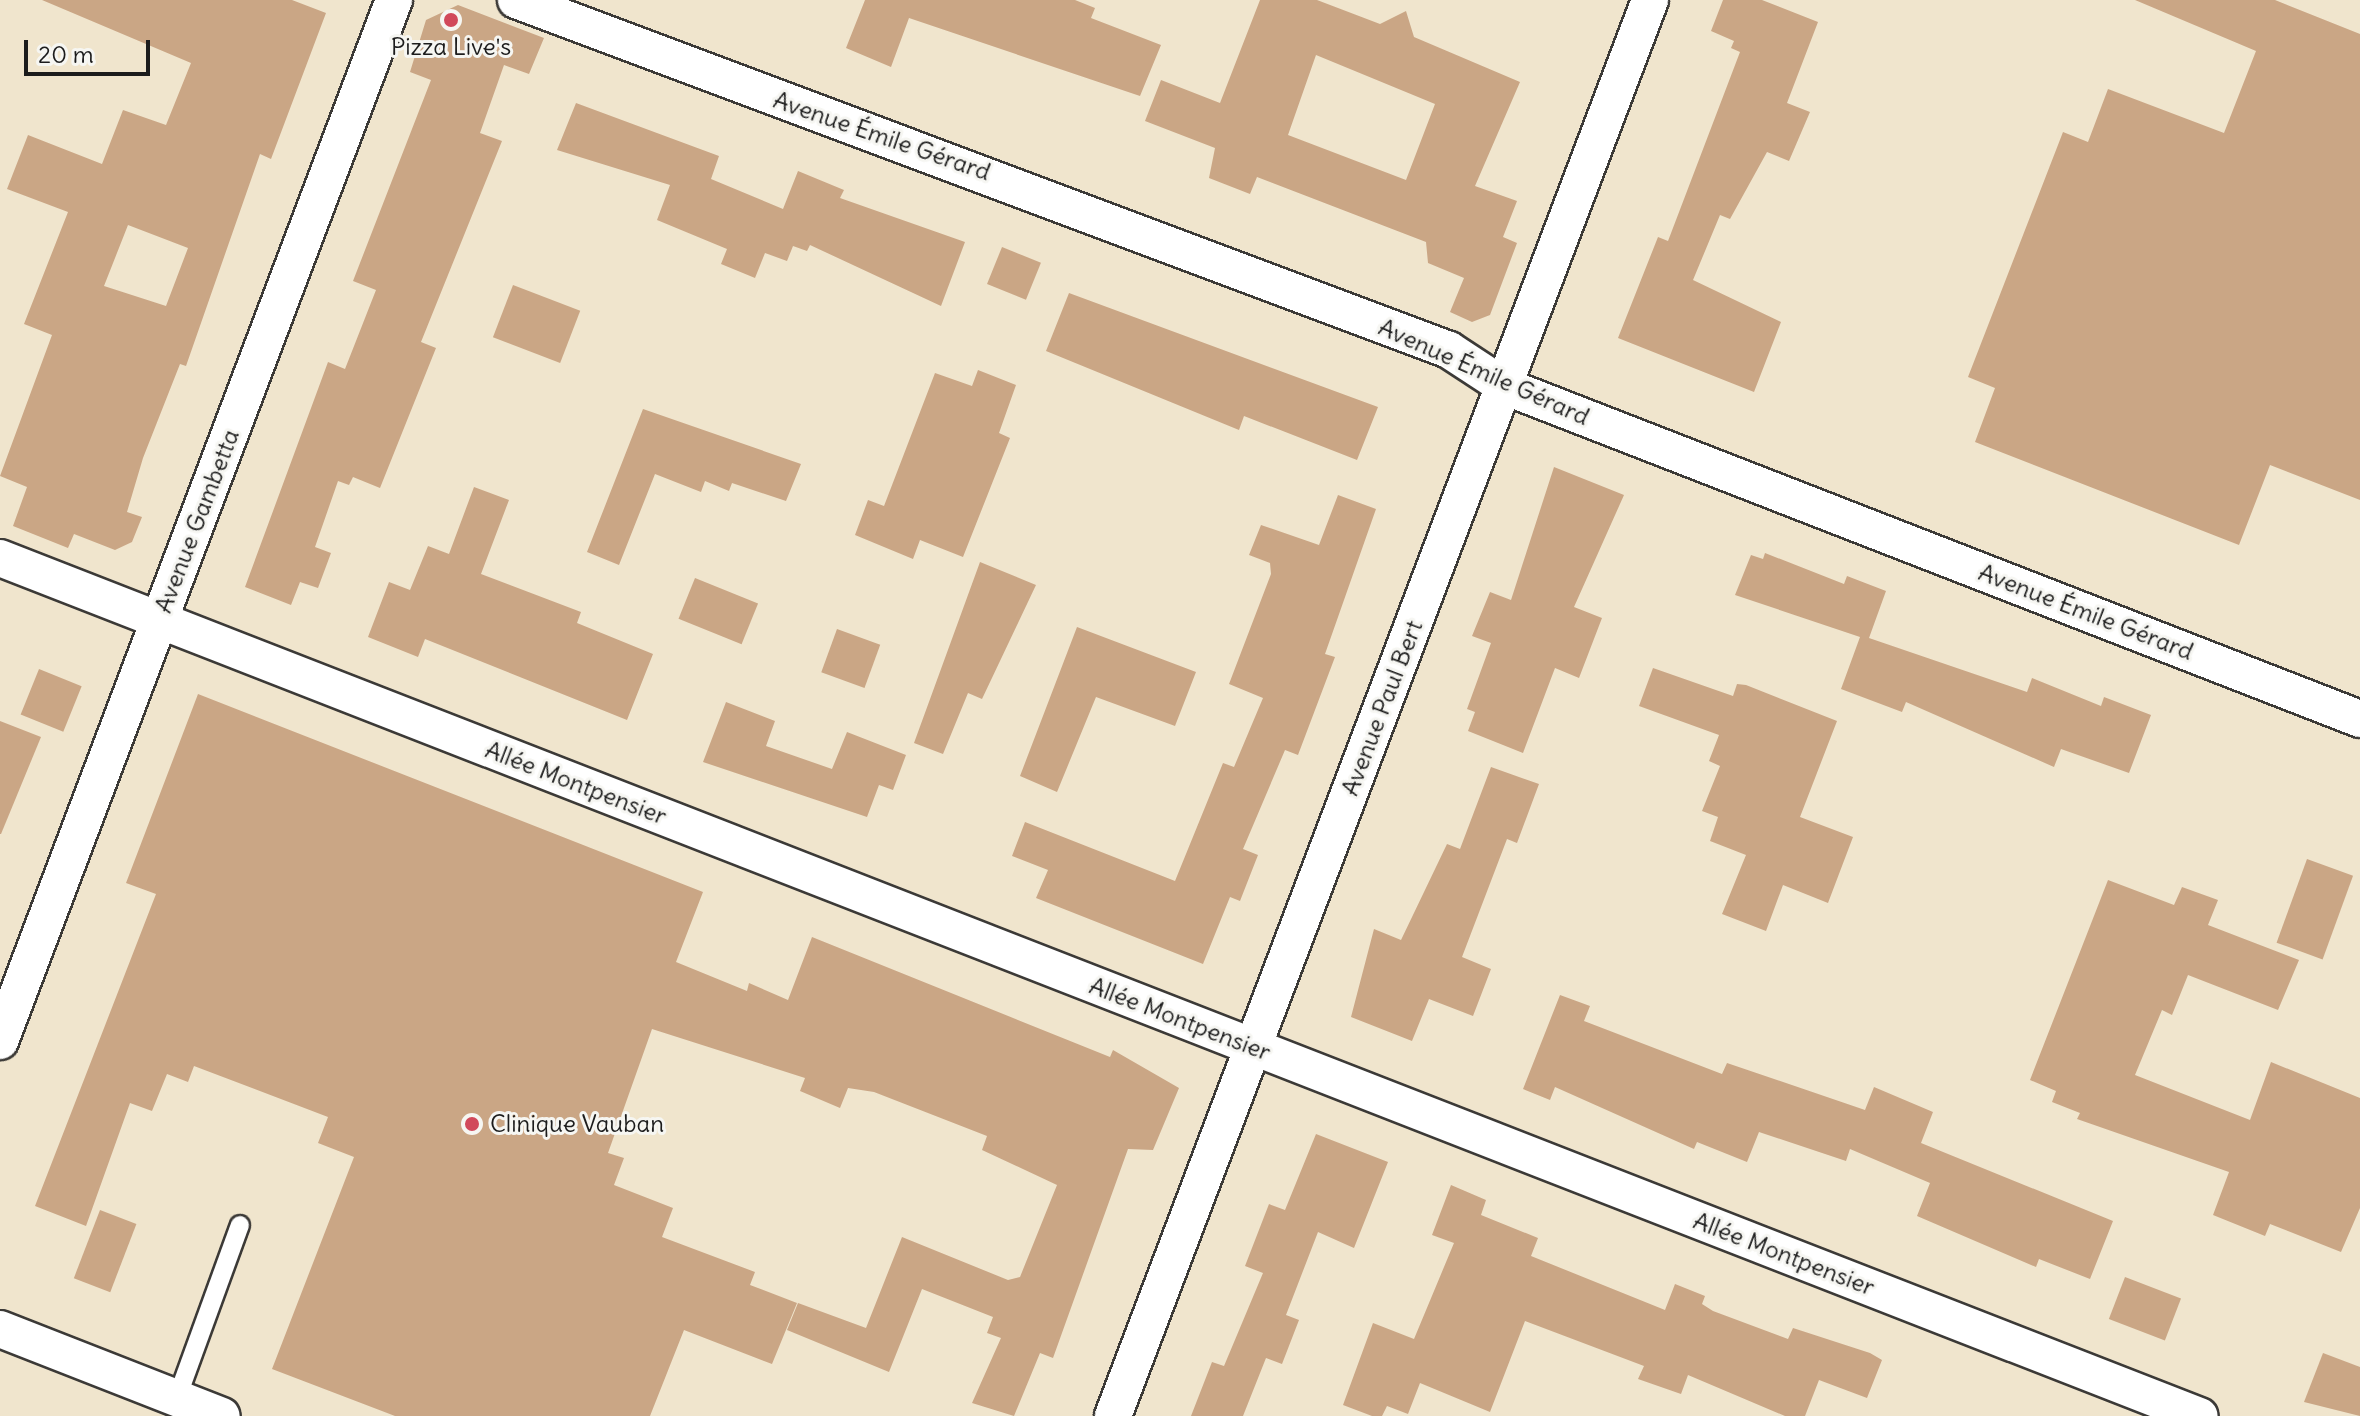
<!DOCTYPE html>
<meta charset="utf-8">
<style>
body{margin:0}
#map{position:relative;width:2360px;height:1416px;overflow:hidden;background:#f0e5cd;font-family:Delius,sans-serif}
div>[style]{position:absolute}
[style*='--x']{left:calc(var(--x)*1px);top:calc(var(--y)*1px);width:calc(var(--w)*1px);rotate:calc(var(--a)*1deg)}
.building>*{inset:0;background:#caa685;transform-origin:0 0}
.roads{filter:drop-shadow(2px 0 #3c3a37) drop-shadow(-2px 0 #3c3a37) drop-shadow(0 2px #3c3a37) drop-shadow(0 -2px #3c3a37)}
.lane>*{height:18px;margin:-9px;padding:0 9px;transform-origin:9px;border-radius:9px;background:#fff}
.street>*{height:36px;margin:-18px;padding:0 18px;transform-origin:18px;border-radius:18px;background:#fff}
.dots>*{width:22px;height:22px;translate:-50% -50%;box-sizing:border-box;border:4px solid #f6f6f2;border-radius:50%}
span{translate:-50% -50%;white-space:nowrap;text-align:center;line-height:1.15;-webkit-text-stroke:6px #f6f6f2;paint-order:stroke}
.poi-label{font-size:24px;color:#1c1c1c}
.left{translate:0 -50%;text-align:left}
.street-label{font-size:24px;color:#1c1c1c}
.scale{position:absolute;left:24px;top:40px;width:126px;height:36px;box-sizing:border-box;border:4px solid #1c1c1c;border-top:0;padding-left:10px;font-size:24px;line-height:28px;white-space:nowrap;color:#1c1c1c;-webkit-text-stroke:6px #f6f6f2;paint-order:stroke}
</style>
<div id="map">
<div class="building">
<div style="clip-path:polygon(evenodd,42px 0,292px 0,326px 13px,271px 159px,260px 154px,186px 366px,180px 364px,143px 458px,127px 512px,142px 517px,132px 542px,115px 550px,74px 534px,68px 548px,13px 526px,27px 487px,0 476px,52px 335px,24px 324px,68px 212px,7px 189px,28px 135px,102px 164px,123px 110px,166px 125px,191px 63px,42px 0,128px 225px,188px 248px,166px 306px,104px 286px,128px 225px)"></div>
<div style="clip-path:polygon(865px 0,1075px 0,1095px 8px,1091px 18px,1161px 45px,1140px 96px,909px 18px,891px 67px,846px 48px)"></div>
<div style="clip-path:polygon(evenodd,1260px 0,1317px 0,1380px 24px,1406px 11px,1414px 37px,1520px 82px,1475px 186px,1517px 201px,1503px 237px,1517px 243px,1490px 315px,1472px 322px,1450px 312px,1464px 278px,1428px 263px,1426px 242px,1257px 177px,1250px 194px,1209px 178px,1215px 148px,1145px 121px,1161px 80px,1220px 103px,1260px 0,1316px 55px,1435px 104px,1406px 180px,1288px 135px,1316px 55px)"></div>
<div style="clip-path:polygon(1723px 0,1762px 0,1818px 22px,1787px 103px,1810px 112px,1789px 161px,1767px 152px,1730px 219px,1720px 215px,1693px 280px,1781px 322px,1754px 392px,1618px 338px,1658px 237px,1668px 241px,1740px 52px,1731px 48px,1734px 41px,1711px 31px)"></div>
<div style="clip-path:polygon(2135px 0,2275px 0,2360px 34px,2360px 500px,2270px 465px,2239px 545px,1975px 442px,1995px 388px,1968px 377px,2063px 132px,2088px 142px,2108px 89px,2224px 133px,2256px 51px)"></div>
<div style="clip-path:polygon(458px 5px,544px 38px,529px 74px,504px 65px,480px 133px,502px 141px,421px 342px,436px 348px,380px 488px,353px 477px,349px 485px,338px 481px,315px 547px,331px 553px,318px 588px,300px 582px,291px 605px,245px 587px,328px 362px,345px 369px,376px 290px,353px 281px,431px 80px,410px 72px,426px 20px)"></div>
<div style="clip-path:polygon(576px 103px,719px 156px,711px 179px,783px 209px,798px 171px,844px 190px,840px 198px,965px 242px,941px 306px,810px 245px,807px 251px,793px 246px,787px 261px,765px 253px,755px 278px,721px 264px,727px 249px,657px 220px,670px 185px,557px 150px)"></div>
<div style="left:1002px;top:247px;width:42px;height:40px;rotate:22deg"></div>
<div style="left:513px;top:285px;width:72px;height:56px;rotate:21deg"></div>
<div style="clip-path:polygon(1069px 293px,1378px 407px,1357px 460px,1244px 416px,1239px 430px,1046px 351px)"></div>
<div style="clip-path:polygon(978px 370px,1016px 385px,999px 433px,1010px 438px,963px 557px,920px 540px,913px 559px,855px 535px,868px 500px,884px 506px,935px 373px,972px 386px)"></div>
<div style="clip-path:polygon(643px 409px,801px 464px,786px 501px,732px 483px,729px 491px,705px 481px,701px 492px,655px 474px,619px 565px,587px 552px)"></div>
<div style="clip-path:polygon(1554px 467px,1624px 495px,1574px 607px,1602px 618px,1579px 678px,1555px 668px,1523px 753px,1468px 731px,1475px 712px,1467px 709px,1491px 643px,1472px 636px,1490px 592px,1511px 600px)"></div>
<div style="clip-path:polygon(474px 487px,509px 500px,481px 574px,581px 612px,577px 623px,653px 654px,627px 720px,425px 639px,418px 657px,368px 637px,389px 582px,410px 590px,428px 546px,449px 554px)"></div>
<div style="clip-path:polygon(1338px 495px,1376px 509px,1325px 654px,1335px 657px,1298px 755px,1285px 750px,1243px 849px,1258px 855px,1240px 901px,1230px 897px,1203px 964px,1036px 898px,1048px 870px,1012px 856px,1025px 822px,1175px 881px,1223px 763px,1234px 767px,1263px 698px,1229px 684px,1271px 574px,1270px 563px,1249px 555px,1261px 525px,1319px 545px)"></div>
<div style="clip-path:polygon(1765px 553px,1844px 584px,1847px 576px,1886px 591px,1869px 638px,2027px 692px,2032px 678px,2101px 706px,2104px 697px,2151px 715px,2129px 773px,2061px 749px,2054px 767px,1906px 702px,1902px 712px,1841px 689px,1860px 637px,1735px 595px,1751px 555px,1763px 559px)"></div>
<div style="clip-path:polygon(980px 562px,1036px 585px,982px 699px,968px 693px,943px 754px,914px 743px)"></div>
<div style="left:695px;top:578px;width:68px;height:44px;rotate:22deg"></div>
<div style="clip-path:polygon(1077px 627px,1196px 672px,1175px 726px,1096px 697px,1057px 792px,1020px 776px)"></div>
<div style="left:837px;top:629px;width:46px;height:46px;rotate:20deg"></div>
<div style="clip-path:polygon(1653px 668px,1733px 696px,1737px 684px,1746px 685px,1837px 721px,1800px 817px,1853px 837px,1828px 903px,1783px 885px,1766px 931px,1722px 914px,1746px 855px,1710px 841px,1718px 817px,1702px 811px,1720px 766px,1709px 761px,1719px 735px,1639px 706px)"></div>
<div style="left:39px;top:669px;width:46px;height:49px;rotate:22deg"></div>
<div style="clip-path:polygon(198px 694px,703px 892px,676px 962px,747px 991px,749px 983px,788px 1000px,812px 937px,1110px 1057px,1113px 1050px,1179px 1088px,1153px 1150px,1128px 1149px,1053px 1358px,1040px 1353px,1014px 1416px,972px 1403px,1001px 1338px,987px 1333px,993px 1317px,922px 1289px,889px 1372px,787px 1330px,798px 1303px,866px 1328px,902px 1237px,1008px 1280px,1020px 1277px,1057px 1185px,982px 1150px,987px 1136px,874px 1092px,848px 1088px,840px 1108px,800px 1091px,805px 1078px,652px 1029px,608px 1153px,624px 1158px,614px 1185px,673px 1208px,662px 1237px,755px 1272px,750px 1285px,797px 1303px,772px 1364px,684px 1330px,650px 1416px,395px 1416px,272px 1369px,354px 1157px,318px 1143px,328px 1117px,194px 1066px,188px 1082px,167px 1074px,152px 1111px,130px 1103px,86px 1226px,35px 1206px,156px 894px,126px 883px)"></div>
<div style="clip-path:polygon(726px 702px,775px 721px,766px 746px,832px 769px,847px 732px,906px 755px,893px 790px,879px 785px,867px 817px,703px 762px)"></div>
<div style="clip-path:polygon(0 721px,41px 737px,1px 834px,0 834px)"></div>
<div style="clip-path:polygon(1491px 767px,1539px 784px,1517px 843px,1507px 839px,1462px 957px,1491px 969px,1473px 1016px,1429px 999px,1412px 1041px,1351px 1017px,1374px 929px,1401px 940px,1447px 844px,1460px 849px)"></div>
<div style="left:2307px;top:859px;width:49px;height:89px;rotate:20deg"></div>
<div style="clip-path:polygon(2108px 880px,2174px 905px,2182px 887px,2218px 900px,2208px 925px,2299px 960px,2278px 1010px,2188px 975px,2172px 1015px,2162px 1010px,2135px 1075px,2250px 1120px,2271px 1062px,2360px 1098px,2360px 1208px,2341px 1252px,2270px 1224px,2265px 1236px,2213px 1215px,2229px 1172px,2077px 1119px,2080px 1113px,2052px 1102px,2056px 1091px,2030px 1080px)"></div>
<div style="clip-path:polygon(1560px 995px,1590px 1006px,1584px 1021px,1722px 1074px,1727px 1063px,1865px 1110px,1874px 1087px,1933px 1112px,1921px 1143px,2113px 1221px,2090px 1279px,2039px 1259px,2036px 1267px,1917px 1216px,1930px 1183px,1850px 1149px,1846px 1161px,1759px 1132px,1747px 1162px,1697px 1142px,1694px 1149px,1555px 1087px,1550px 1100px,1523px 1089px)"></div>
<div style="clip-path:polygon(1316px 1134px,1388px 1162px,1354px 1248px,1318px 1232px,1286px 1315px,1299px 1320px,1282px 1364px,1266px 1358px,1243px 1416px,1191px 1416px,1212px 1362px,1224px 1366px,1263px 1273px,1245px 1266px,1269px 1204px,1285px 1210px)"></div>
<div style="clip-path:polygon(1451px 1185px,1486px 1200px,1481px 1215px,1538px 1238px,1531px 1256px,1665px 1310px,1675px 1284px,1705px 1296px,1702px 1304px,1713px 1311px,1788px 1339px,1793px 1328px,1870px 1353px,1882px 1360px,1867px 1398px,1819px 1380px,1805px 1416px,1785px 1416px,1688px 1375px,1681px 1394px,1638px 1379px,1644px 1366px,1525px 1321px,1490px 1412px,1420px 1383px,1408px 1414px,1387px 1406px,1382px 1416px,1372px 1416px,1343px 1405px,1373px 1323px,1414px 1339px,1454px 1243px,1432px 1235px)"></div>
<div style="left:100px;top:1210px;width:39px;height:73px;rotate:21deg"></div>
<div style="left:2125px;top:1277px;width:60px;height:45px;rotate:21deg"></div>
<div style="clip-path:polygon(2323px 1353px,2360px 1367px,2360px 1416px,2304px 1402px)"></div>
</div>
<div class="roads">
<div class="lane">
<div style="--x:177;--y:1398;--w:184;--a:-70"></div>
</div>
<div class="street">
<div style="--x:516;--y:0;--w:996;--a:20.56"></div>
<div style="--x:1449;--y:350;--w:66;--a:33.2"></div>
<div style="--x:1504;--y:386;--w:918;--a:21.26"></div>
<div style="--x:0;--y:558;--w:2361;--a:21.31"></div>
<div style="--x:0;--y:1041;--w:1113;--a:-69.27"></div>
<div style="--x:0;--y:1329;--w:238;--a:21.4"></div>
<div style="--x:1113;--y:1416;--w:1514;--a:-69.23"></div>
</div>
</div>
<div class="dots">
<div style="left:451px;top:20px;background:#d1495b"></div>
<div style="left:472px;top:1124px;background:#d1495b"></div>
</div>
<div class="poi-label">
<span style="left:451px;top:47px">Pizza Live's</span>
<span class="left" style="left:490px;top:1124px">Clinique Vauban</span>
</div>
<div class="street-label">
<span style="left:882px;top:136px;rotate:19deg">Avenue Émile Gérard</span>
<span style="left:1484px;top:372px;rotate:24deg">Avenue Émile Gérard</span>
<span style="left:197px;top:521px;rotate:-69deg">Avenue Gambetta</span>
<span style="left:2086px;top:612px;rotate:21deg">Avenue Émile Gérard</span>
<span style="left:1382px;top:708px;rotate:-69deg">Avenue Paul Bert</span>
<span style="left:576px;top:783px;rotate:21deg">Allée Montpensier</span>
<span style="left:1180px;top:1019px;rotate:21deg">Allée Montpensier</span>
<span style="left:1784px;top:1254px;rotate:21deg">Allée Montpensier</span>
</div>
<div class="scale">20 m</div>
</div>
